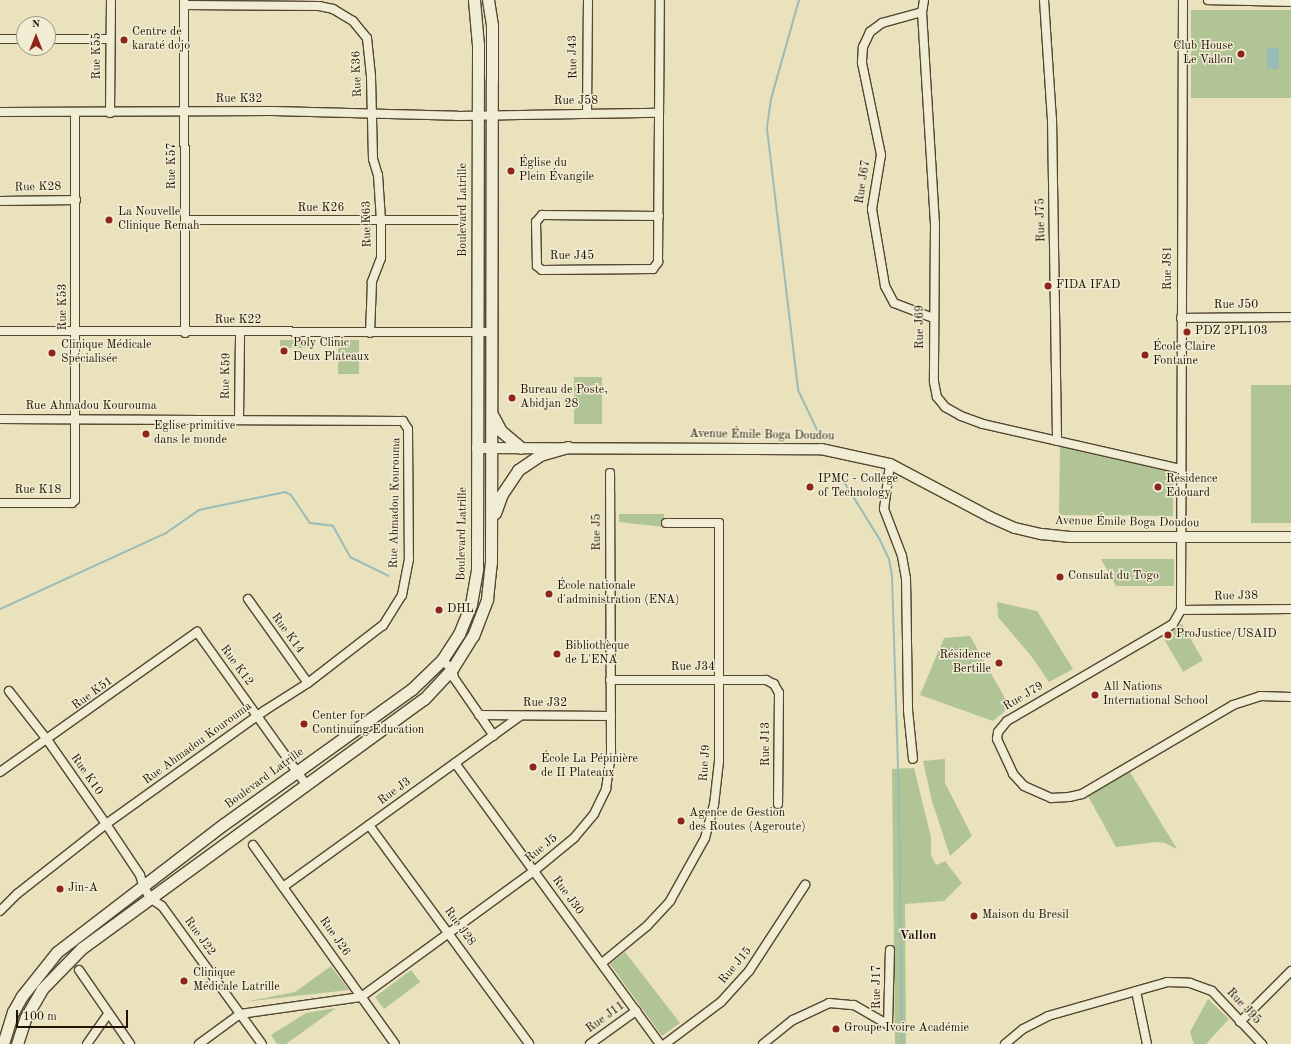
<!DOCTYPE html>
<meta charset="utf-8">
<style>
body{margin:0}
#map{position:relative;width:1291px;height:1044px;overflow:hidden;background:#eae1bd;font-family:"Old Standard TT",serif}
div>[style]{position:absolute}
[style*='--x']{left:calc(var(--x)*1px);top:calc(var(--y)*1px);width:calc(var(--w)*1px);rotate:calc(var(--a)*1deg)}
.green>*{inset:0;background:#b0c496;transform-origin:0 0}
.water>*{inset:0;background:#9abcb8;transform-origin:0 0}
.stream>*{height:2px;margin:-1px;padding:0 1px;transform-origin:1px;border-radius:1px;background:#9abcb8}
.roads{filter:drop-shadow(1px 0 #544630) drop-shadow(-1px 0 #544630) drop-shadow(0 1px #544630) drop-shadow(0 -1px #544630)}
.minor>*{height:8px;margin:-4px;padding:0 4px;transform-origin:4px;border-radius:4px;background:#f1ecd4}
.tertiary>*{height:10px;margin:-5px;padding:0 5px;transform-origin:5px;border-radius:5px;background:#f1ecd4}
.secondary>*{height:11px;margin:-5.5px;padding:0 5.5px;transform-origin:5.5px;border-radius:5.5px;background:#f1ecd4}
.dots>*{width:11px;height:11px;translate:-50% -50%;box-sizing:border-box;border:2px solid #f1ecd4;border-radius:50%}
span{translate:-50% -50%;white-space:nowrap;text-align:center;line-height:1.15;-webkit-text-stroke:3px #f1ecd4;paint-order:stroke}
.poi-label{font-size:12px;color:#221201}
.left{translate:0 -50%;text-align:left}
.right{translate:-100% -50%;text-align:right}
.street-label{font-size:12px;color:#221201}
.neighbourhood-label{font-size:13px;color:#221201;font-weight:700}
.north{position:absolute;left:16px;top:16px;width:40px;height:40px;box-sizing:border-box;background:#f1ecd4;border:1px solid #9e9580;border-radius:50%;rotate:0deg;font-size:11px;font-weight:700;line-height:16px;text-align:center;color:#221201}
.north::after{content:'';display:block;margin:auto;width:14px;height:18px;background:#8f2418;clip-path:polygon(50% 0,100% 100%,50% 72%,0 100%)}
.scale{position:absolute;left:16px;top:1010px;width:112px;height:18px;box-sizing:border-box;border:2px solid #221201;border-top:0;padding-left:5px;font-size:12px;line-height:14px;white-space:nowrap;color:#221201;-webkit-text-stroke:3px #f1ecd4;paint-order:stroke}
</style>
<div id="map">
<div class="green">
<div style="left:1191px;top:10px;width:100px;height:88px"></div>
<div style="left:280px;top:340px;width:34px;height:8px"></div>
<div style="left:338px;top:340px;width:21px;height:34px"></div>
<div style="left:602px;top:377px;width:47px;height:28px;rotate:90deg"></div>
<div style="left:1251px;top:385px;width:40px;height:138px"></div>
<div style="clip-path:polygon(1060px 446px,1173px 471px,1173px 516px,1059px 515px)"></div>
<div style="clip-path:polygon(619px 514px,664px 514px,664px 527px,619px 522px)"></div>
<div style="clip-path:polygon(1101px 559px,1174px 559px,1174px 586px,1116px 586px)"></div>
<div style="clip-path:polygon(997px 602px,1037px 611px,1073px 669px,1049px 682px,1032px 657px,998px 617px)"></div>
<div style="left:1182px;top:624px;width:42px;height:23px;rotate:60deg"></div>
<div style="clip-path:polygon(970px 636px,1010px 707px,993px 721px,920px 695px,944px 638px)"></div>
<div style="clip-path:polygon(945px 759px,945px 783px,972px 836px,950px 856px,932px 801px,923px 761px)"></div>
<div style="clip-path:polygon(914px 768px,931px 837px,931px 855px,936px 865px,945px 861px,962px 883px,944px 901px,905px 904px,906px 1044px,895px 1044px,892px 769px)"></div>
<div style="clip-path:polygon(1130px 772px,1177px 849px,1165px 843px,1156px 842px,1116px 847px,1088px 796px)"></div>
<div style="clip-path:polygon(625px 952px,680px 1023px,662px 1036px,610px 964px)"></div>
<div style="clip-path:polygon(331px 966px,349px 990px,244px 1002px,295px 992px)"></div>
<div style="left:411px;top:970px;width:15px;height:45px;rotate:53deg"></div>
<div style="clip-path:polygon(1208px 999px,1229px 1019px,1206px 1044px,1194px 1044px,1190px 1032px)"></div>
<div style="clip-path:polygon(336px 1008px,286px 1044px,277px 1044px,271px 1035px,306px 1013px)"></div>
</div>
<div class="water">
<div style="left:1267px;top:48px;width:12px;height:21px"></div>
</div>
<div class="stream">
<div style="--x:799;--y:0;--w:103;--a:105.8"></div>
<div style="--x:771;--y:99;--w:30;--a:98"></div>
<div style="--x:767;--y:129;--w:263;--a:83.2"></div>
<div style="--x:798;--y:390;--w:47;--a:64.5"></div>
<div style="--x:841;--y:477;--w:74;--a:58.2"></div>
<div style="--x:880;--y:540;--w:21;--a:65"></div>
<div style="--x:889;--y:559;--w:17;--a:80"></div>
<div style="--x:892;--y:576;--w:229;--a:88.2"></div>
<div style="--x:899;--y:805;--w:239;--a:89.3"></div>
<div style="--x:0;--y:609;--w:183;--a:-24.6"></div>
<div style="--x:166;--y:533;--w:40;--a:-34.9"></div>
<div style="--x:199;--y:510;--w:88;--a:-11.8"></div>
<div style="--x:285;--y:492;--w:7;--a:27"></div>
<div style="--x:291;--y:495;--w:34;--a:56"></div>
<div style="--x:310;--y:523;--w:23;--a:7"></div>
<div style="--x:333;--y:526;--w:35;--a:61"></div>
<div style="--x:350;--y:557;--w:43;--a:26"></div>
</div>
<div class="roads">
<div class="minor">
<div style="--x:924;--y:0;--w:12;--a:99"></div>
<div style="--x:922;--y:12;--w:212;--a:86.5"></div>
<div style="--x:935;--y:224;--w:158;--a:90.4"></div>
<div style="--x:934;--y:382;--w:15;--a:79"></div>
<div style="--x:937;--y:397;--w:13;--a:51"></div>
<div style="--x:945;--y:407;--w:18;--a:29"></div>
<div style="--x:961;--y:416;--w:23;--a:20"></div>
<div style="--x:983;--y:424;--w:203;--a:12.8"></div>
<div style="--x:1044;--y:0;--w:119;--a:86.2"></div>
<div style="--x:1052;--y:119;--w:322;--a:89.1"></div>
<div style="--x:1183;--y:0;--w:610;--a:90.19"></div>
<div style="--x:1181;--y:610;--w:16;--a:120"></div>
<div style="--x:1173;--y:624;--w:192;--a:149.7"></div>
<div style="--x:1007;--y:721;--w:14;--a:129"></div>
<div style="--x:998;--y:732;--w:7;--a:98"></div>
<div style="--x:997;--y:739;--w:38;--a:65"></div>
<div style="--x:1013;--y:774;--w:16;--a:47"></div>
<div style="--x:1024;--y:786;--w:30;--a:24"></div>
<div style="--x:1051;--y:798;--w:18;--a:-3"></div>
<div style="--x:1069;--y:797;--w:13;--a:-13"></div>
<div style="--x:1082;--y:794;--w:175;--a:-30.5"></div>
<div style="--x:1233;--y:705;--w:28;--a:-18"></div>
<div style="--x:1260;--y:696;--w:31;--a:2"></div>
<div style="--x:1208;--y:0;--w:83;--a:1.4"></div>
<div style="--x:184;--y:1;--w:332;--a:89.8"></div>
<div style="--x:184;--y:5;--w:135;--a:0.4"></div>
<div style="--x:319;--y:6;--w:14;--a:12"></div>
<div style="--x:333;--y:9;--w:23;--a:31"></div>
<div style="--x:353;--y:21;--w:22;--a:51"></div>
<div style="--x:367;--y:38;--w:39;--a:84"></div>
<div style="--x:371;--y:77;--w:82;--a:88.6"></div>
<div style="--x:373;--y:159;--w:17;--a:73"></div>
<div style="--x:378;--y:175;--w:45;--a:86.2"></div>
<div style="--x:381;--y:220;--w:38;--a:90"></div>
<div style="--x:381;--y:258;--w:26;--a:111"></div>
<div style="--x:372;--y:282;--w:51;--a:92.2"></div>
<div style="--x:922;--y:12;--w:41;--a:164.6"></div>
<div style="--x:882;--y:23;--w:15;--a:143"></div>
<div style="--x:870;--y:32;--w:17;--a:115"></div>
<div style="--x:863;--y:47;--w:16;--a:94"></div>
<div style="--x:862;--y:63;--w:94;--a:78.3"></div>
<div style="--x:881;--y:155;--w:55;--a:99.5"></div>
<div style="--x:872;--y:209;--w:78;--a:80.4"></div>
<div style="--x:885;--y:286;--w:19;--a:62"></div>
<div style="--x:894;--y:303;--w:42;--a:21"></div>
<div style="--x:0;--y:39;--w:24;--a:0"></div>
<div style="--x:48;--y:39;--w:62;--a:0"></div>
<div style="--x:0;--y:112;--w:272;--a:-0.2"></div>
<div style="--x:272;--y:111;--w:185;--a:1.5"></div>
<div style="--x:457;--y:116;--w:202;--a:-0.9"></div>
<div style="--x:110;--y:113;--w:113;--a:-89.5"></div>
<div style="--x:587;--y:114;--w:114;--a:-89.5"></div>
<div style="--x:0;--y:201;--w:76;--a:-0.8"></div>
<div style="--x:659;--y:216;--w:117;--a:-179.5"></div>
<div style="--x:542;--y:215;--w:9;--a:131"></div>
<div style="--x:536;--y:222;--w:44;--a:88.7"></div>
<div style="--x:537;--y:266;--w:6;--a:39"></div>
<div style="--x:542;--y:270;--w:111;--a:-0.5"></div>
<div style="--x:653;--y:269;--w:9;--a:-54"></div>
<div style="--x:658;--y:262;--w:262;--a:-89.6"></div>
<div style="--x:186;--y:220;--w:271;--a:0"></div>
<div style="--x:1181;--y:318;--w:110;--a:-0.5"></div>
<div style="--x:0;--y:331;--w:492;--a:0.1"></div>
<div style="--x:0;--y:419;--w:403;--a:0.3"></div>
<div style="--x:403;--y:421;--w:9;--a:58"></div>
<div style="--x:408;--y:429;--w:130;--a:89.6"></div>
<div style="--x:409;--y:559;--w:37;--a:101"></div>
<div style="--x:402;--y:595;--w:36;--a:122"></div>
<div style="--x:383;--y:625;--w:95;--a:142.3"></div>
<div style="--x:308;--y:683;--w:52;--a:147.5"></div>
<div style="--x:264;--y:711;--w:194;--a:144.4"></div>
<div style="--x:106;--y:824;--w:113;--a:141.8"></div>
<div style="--x:17;--y:894;--w:24;--a:135"></div>
<div style="--x:239;--y:419;--w:86;--a:-89.3"></div>
<div style="--x:890;--y:464;--w:45;--a:97.6"></div>
<div style="--x:884;--y:509;--w:50;--a:69"></div>
<div style="--x:902;--y:556;--w:22;--a:80"></div>
<div style="--x:906;--y:578;--w:132;--a:89.1"></div>
<div style="--x:908;--y:710;--w:49;--a:84.2"></div>
<div style="--x:0;--y:503;--w:72;--a:0"></div>
<div style="--x:72;--y:503;--w:4;--a:-45"></div>
<div style="--x:75;--y:500;--w:387;--a:-90"></div>
<div style="--x:248;--y:599;--w:103;--a:54.5"></div>
<div style="--x:1181;--y:610;--w:110;--a:-0.5"></div>
<div style="--x:442;--y:660;--w:13;--a:42"></div>
<div style="--x:452;--y:669;--w:9;--a:77"></div>
<div style="--x:454;--y:678;--w:70;--a:55.4"></div>
<div style="--x:610;--y:680;--w:156;--a:0"></div>
<div style="--x:766;--y:680;--w:9;--a:27"></div>
<div style="--x:774;--y:684;--w:10;--a:61"></div>
<div style="--x:779;--y:693;--w:111;--a:90.5"></div>
<div style="--x:9;--y:691;--w:63;--a:52"></div>
<div style="--x:48;--y:741;--w:101;--a:55.1"></div>
<div style="--x:106;--y:824;--w:61;--a:56.3"></div>
<div style="--x:140;--y:875;--w:10;--a:73"></div>
<div style="--x:143;--y:885;--w:15;--a:62"></div>
<div style="--x:150;--y:898;--w:14;--a:34"></div>
<div style="--x:162;--y:906;--w:170;--a:54.1"></div>
<div style="--x:479;--y:715;--w:132;--a:0.4"></div>
<div style="--x:455;--y:763;--w:348;--a:53.9"></div>
<div style="--x:0;--y:772;--w:242;--a:-35.4"></div>
<div style="--x:197;--y:632;--w:187;--a:54.4"></div>
<div style="--x:369;--y:825;--w:271;--a:53.8"></div>
<div style="--x:253;--y:845;--w:244;--a:54.5"></div>
<div style="--x:283;--y:887;--w:292;--a:-35.8"></div>
<div style="--x:602;--y:963;--w:58;--a:-39.4"></div>
<div style="--x:647;--y:926;--w:34;--a:-47"></div>
<div style="--x:670;--y:901;--w:72;--a:-60.9"></div>
<div style="--x:705;--y:838;--w:34;--a:-75"></div>
<div style="--x:714;--y:805;--w:44;--a:-83.5"></div>
<div style="--x:719;--y:761;--w:238;--a:-90"></div>
<div style="--x:719;--y:523;--w:53;--a:180"></div>
<div style="--x:79;--y:970;--w:90;--a:55.4"></div>
<div style="--x:1136;--y:991;--w:54;--a:78.3"></div>
<div style="--x:1240;--y:1022;--w:72;--a:-45"></div>
<div style="--x:87;--y:1044;--w:37;--a:-55"></div>
<div style="--x:199;--y:1044;--w:51;--a:-36.2"></div>
<div style="--x:240;--y:1014;--w:122;--a:-8"></div>
<div style="--x:361;--y:997;--w:214;--a:-36.1"></div>
<div style="--x:534;--y:871;--w:52;--a:-39.5"></div>
<div style="--x:574;--y:838;--w:31;--a:-50"></div>
<div style="--x:594;--y:814;--w:28;--a:-64"></div>
<div style="--x:606;--y:789;--w:37;--a:-82"></div>
<div style="--x:611;--y:752;--w:279;--a:-90.2"></div>
<div style="--x:590;--y:1044;--w:57;--a:-35.7"></div>
<div style="--x:665;--y:1044;--w:70;--a:-36.9"></div>
<div style="--x:721;--y:1002;--w:42;--a:-47.9"></div>
<div style="--x:749;--y:971;--w:103;--a:-56.9"></div>
<div style="--x:763;--y:1044;--w:38;--a:-39"></div>
<div style="--x:793;--y:1020;--w:40;--a:-25"></div>
<div style="--x:829;--y:1003;--w:25;--a:5"></div>
<div style="--x:854;--y:1005;--w:39;--a:30"></div>
<div style="--x:888;--y:1025;--w:75;--a:-88.5"></div>
<div style="--x:1005;--y:1044;--w:23;--a:-40"></div>
<div style="--x:1023;--y:1029;--w:28;--a:-27"></div>
<div style="--x:1048;--y:1016;--w:124;--a:-15.9"></div>
<div style="--x:1167;--y:982;--w:23;--a:2"></div>
<div style="--x:1190;--y:983;--w:23;--a:20"></div>
<div style="--x:1212;--y:991;--w:73;--a:46.7"></div>
</div>
<div class="tertiary">
<div style="--x:477;--y:448;--w:344;--a:0.2"></div>
<div style="--x:821;--y:449;--w:71;--a:12.3"></div>
<div style="--x:890;--y:464;--w:113;--a:27.9"></div>
<div style="--x:990;--y:517;--w:27;--a:24"></div>
<div style="--x:1015;--y:528;--w:28;--a:13"></div>
<div style="--x:1042;--y:534;--w:28;--a:6"></div>
<div style="--x:1070;--y:537;--w:221;--a:0"></div>
</div>
<div class="secondary">
<div style="--x:493;--y:416;--w:17;--a:62"></div>
<div style="--x:501;--y:431;--w:26;--a:40"></div>
<div style="--x:495;--y:513;--w:20;--a:-70"></div>
<div style="--x:502;--y:494;--w:29;--a:-56"></div>
<div style="--x:518;--y:470;--w:27;--a:-34"></div>
<div style="--x:540;--y:455;--w:29;--a:-16"></div>
<div style="--x:3;--y:1044;--w:34;--a:-73"></div>
<div style="--x:13;--y:1012;--w:18;--a:-61"></div>
<div style="--x:22;--y:996;--w:56;--a:-51.5"></div>
<div style="--x:57;--y:952;--w:210;--a:-37.5"></div>
<div style="--x:224;--y:824;--w:231;--a:-35.7"></div>
<div style="--x:412;--y:689;--w:42;--a:-44"></div>
<div style="--x:442;--y:660;--w:31;--a:-57"></div>
<div style="--x:459;--y:634;--w:32;--a:-68"></div>
<div style="--x:471;--y:604;--w:36;--a:-80"></div>
<div style="--x:477;--y:569;--w:524;--a:-89.89"></div>
<div style="--x:478;--y:45;--w:45;--a:-95.1"></div>
<div style="--x:17;--y:1044;--w:28;--a:-72"></div>
<div style="--x:26;--y:1017;--w:32;--a:-60"></div>
<div style="--x:42;--y:989;--w:57;--a:-45.7"></div>
<div style="--x:82;--y:948;--w:423;--a:-36.1"></div>
<div style="--x:424;--y:699;--w:41;--a:-47"></div>
<div style="--x:452;--y:669;--w:39;--a:-58"></div>
<div style="--x:473;--y:636;--w:40;--a:-69"></div>
<div style="--x:487;--y:599;--w:37;--a:-84"></div>
<div style="--x:491;--y:562;--w:483;--a:-89.9"></div>
<div style="--x:492;--y:79;--w:54;--a:-90"></div>
<div style="--x:492;--y:25;--w:25;--a:-99"></div>
</div>
</div>
<div class="dots">
<div style="left:124px;top:40px;background:#8f2418"></div>
<div style="left:1241px;top:54px;background:#8f2418"></div>
<div style="left:511px;top:171px;background:#8f2418"></div>
<div style="left:109px;top:220px;background:#8f2418"></div>
<div style="left:1048px;top:286px;background:#8f2418"></div>
<div style="left:1187px;top:332px;background:#8f2418"></div>
<div style="left:284px;top:351px;background:#8f2418"></div>
<div style="left:52px;top:353px;background:#8f2418"></div>
<div style="left:1145px;top:355px;background:#8f2418"></div>
<div style="left:512px;top:398px;background:#8f2418"></div>
<div style="left:146px;top:434px;background:#8f2418"></div>
<div style="left:810px;top:487px;background:#8f2418"></div>
<div style="left:1158px;top:487px;background:#8f2418"></div>
<div style="left:1060px;top:577px;background:#8f2418"></div>
<div style="left:549px;top:594px;background:#8f2418"></div>
<div style="left:439px;top:610px;background:#8f2418"></div>
<div style="left:1168px;top:635px;background:#8f2418"></div>
<div style="left:557px;top:654px;background:#8f2418"></div>
<div style="left:999px;top:663px;background:#8f2418"></div>
<div style="left:1095px;top:695px;background:#8f2418"></div>
<div style="left:304px;top:724px;background:#8f2418"></div>
<div style="left:533px;top:767px;background:#8f2418"></div>
<div style="left:681px;top:821px;background:#8f2418"></div>
<div style="left:60px;top:889px;background:#8f2418"></div>
<div style="left:974px;top:916px;background:#8f2418"></div>
<div style="left:184px;top:981px;background:#8f2418"></div>
<div style="left:836px;top:1029px;background:#8f2418"></div>
</div>
<div class="poi-label">
<span class="left" style="left:132px;top:40px">Centre de<br>karaté dojo</span>
<span class="right" style="left:1233px;top:54px">Club House<br>Le Vallon</span>
<span class="left" style="left:519px;top:171px">Église du<br>Plein Évangile</span>
<span class="left" style="left:118px;top:220px">La Nouvelle<br>Clinique Remah</span>
<span class="left" style="left:1056px;top:286px">FIDA IFAD</span>
<span class="left" style="left:1195px;top:332px">PDZ 2PL103</span>
<span class="left" style="left:293px;top:351px">Poly Clinic<br>Deux Plateaux</span>
<span class="left" style="left:61px;top:353px">Clinique Médicale<br>Spécialisée</span>
<span class="left" style="left:1153px;top:355px">École Claire<br>Fontaine</span>
<span class="left" style="left:520px;top:398px">Bureau de Poste,<br>Abidjan 28</span>
<span class="left" style="left:154px;top:434px">Eglise primitive<br>dans le monde</span>
<span class="left" style="left:818px;top:487px">IPMC - College<br>of Technology</span>
<span class="left" style="left:1166px;top:487px">Résidence<br>Edouard</span>
<span class="left" style="left:1068px;top:577px">Consulat du Togo</span>
<span class="left" style="left:557px;top:594px">École nationale<br>d'administration (ENA)</span>
<span class="left" style="left:447px;top:610px">DHL</span>
<span class="left" style="left:1176px;top:635px">ProJustice/USAID</span>
<span class="left" style="left:565px;top:654px">Bibliothèque<br>de L'ENA</span>
<span class="right" style="left:991px;top:663px">Résidence<br>Bertille</span>
<span class="left" style="left:1103px;top:695px">All Nations<br>International School</span>
<span class="left" style="left:312px;top:724px">Center for<br>Continuing Education</span>
<span class="left" style="left:541px;top:767px">École La Pépinière<br>de II Plateaux</span>
<span class="left" style="left:689px;top:821px">Agence de Gestion<br>des Routes (Ageroute)</span>
<span class="left" style="left:68px;top:889px">Jin-A</span>
<span class="left" style="left:982px;top:916px">Maison du Bresil</span>
<span class="left" style="left:193px;top:981px">Clinique<br>Médicale Latrille</span>
<span class="left" style="left:844px;top:1029px">Groupe Ivoire Académie</span>
</div>
<div class="street-label">
<span style="left:98px;top:56px;rotate:-90deg">Rue K55</span>
<span style="left:574px;top:57px;rotate:-91deg">Rue J43</span>
<span style="left:358px;top:74px;rotate:-92deg">Rue K36</span>
<span style="left:239px;top:100px">Rue K32</span>
<span style="left:576px;top:102px">Rue J58</span>
<span style="left:173px;top:166px;rotate:-90deg">Rue K57</span>
<span style="left:864px;top:182px;rotate:-81deg">Rue J67</span>
<span style="left:38px;top:188px;rotate:-1deg">Rue K28</span>
<span style="left:321px;top:209px">Rue K26</span>
<span style="left:464px;top:210px;rotate:-90deg">Boulevard Latrille</span>
<span style="left:1042px;top:220px;rotate:-91deg">Rue J75</span>
<span style="left:368px;top:224px;rotate:-91deg">Rue K63</span>
<span style="left:572px;top:257px">Rue J45</span>
<span style="left:1169px;top:268px;rotate:-90deg">Rue J81</span>
<span style="left:1236px;top:306px">Rue J50</span>
<span style="left:64px;top:307px;rotate:-90deg">Rue K53</span>
<span style="left:238px;top:321px">Rue K22</span>
<span style="left:921px;top:327px;rotate:-90deg">Rue J69</span>
<span style="left:227px;top:376px;rotate:-89deg">Rue K59</span>
<span style="left:91px;top:407px">Rue Ahmadou Kourouma</span>
<span style="left:762px;top:436px;rotate:1deg">Avenue Émile Boga Doudou</span>
<span style="left:38px;top:491px">Rue K18</span>
<span style="left:396px;top:503px;rotate:-89deg">Rue Ahmadou Kourouma</span>
<span style="left:1127px;top:523px;rotate:1deg">Avenue Émile Boga Doudou</span>
<span style="left:598px;top:532px;rotate:-90deg">Rue J5</span>
<span style="left:463px;top:534px;rotate:-89deg">Boulevard Latrille</span>
<span style="left:1236px;top:597px;rotate:-1deg">Rue J38</span>
<span style="left:287px;top:634px;rotate:54deg">Rue K14</span>
<span style="left:236px;top:666px;rotate:54deg">Rue K12</span>
<span style="left:693px;top:668px">Rue J34</span>
<span style="left:93px;top:694px;rotate:-36deg">Rue K51</span>
<span style="left:1024px;top:697px;rotate:-31deg">Rue J79</span>
<span style="left:545px;top:704px">Rue J32</span>
<span style="left:198px;top:744px;rotate:-36deg">Rue Ahmadou Kourouma</span>
<span style="left:767px;top:744px;rotate:-90deg">Rue J13</span>
<span style="left:706px;top:763px;rotate:-86deg">Rue J9</span>
<span style="left:86px;top:775px;rotate:55deg">Rue K10</span>
<span style="left:265px;top:779px;rotate:-36deg">Boulevard Latrille</span>
<span style="left:395px;top:792px;rotate:-36deg">Rue J3</span>
<span style="left:542px;top:849px;rotate:-39deg">Rue J5</span>
<span style="left:567px;top:896px;rotate:54deg">Rue J30</span>
<span style="left:459px;top:927px;rotate:54deg">Rue J28</span>
<span style="left:199px;top:937px;rotate:54deg">Rue J22</span>
<span style="left:334px;top:937px;rotate:55deg">Rue J26</span>
<span style="left:736px;top:966px;rotate:-50deg">Rue J15</span>
<span style="left:878px;top:987px;rotate:-90deg">Rue J17</span>
<span style="left:1243px;top:1007px;rotate:47deg">Rue J95</span>
<span style="left:606px;top:1018px;rotate:-36deg">Rue J11</span>
</div>
<div class="neighbourhood-label">
<span style="left:918px;top:936px">Vallon</span>
</div>
<div class="north">N</div>
<div class="scale">100 m</div>
</div>
